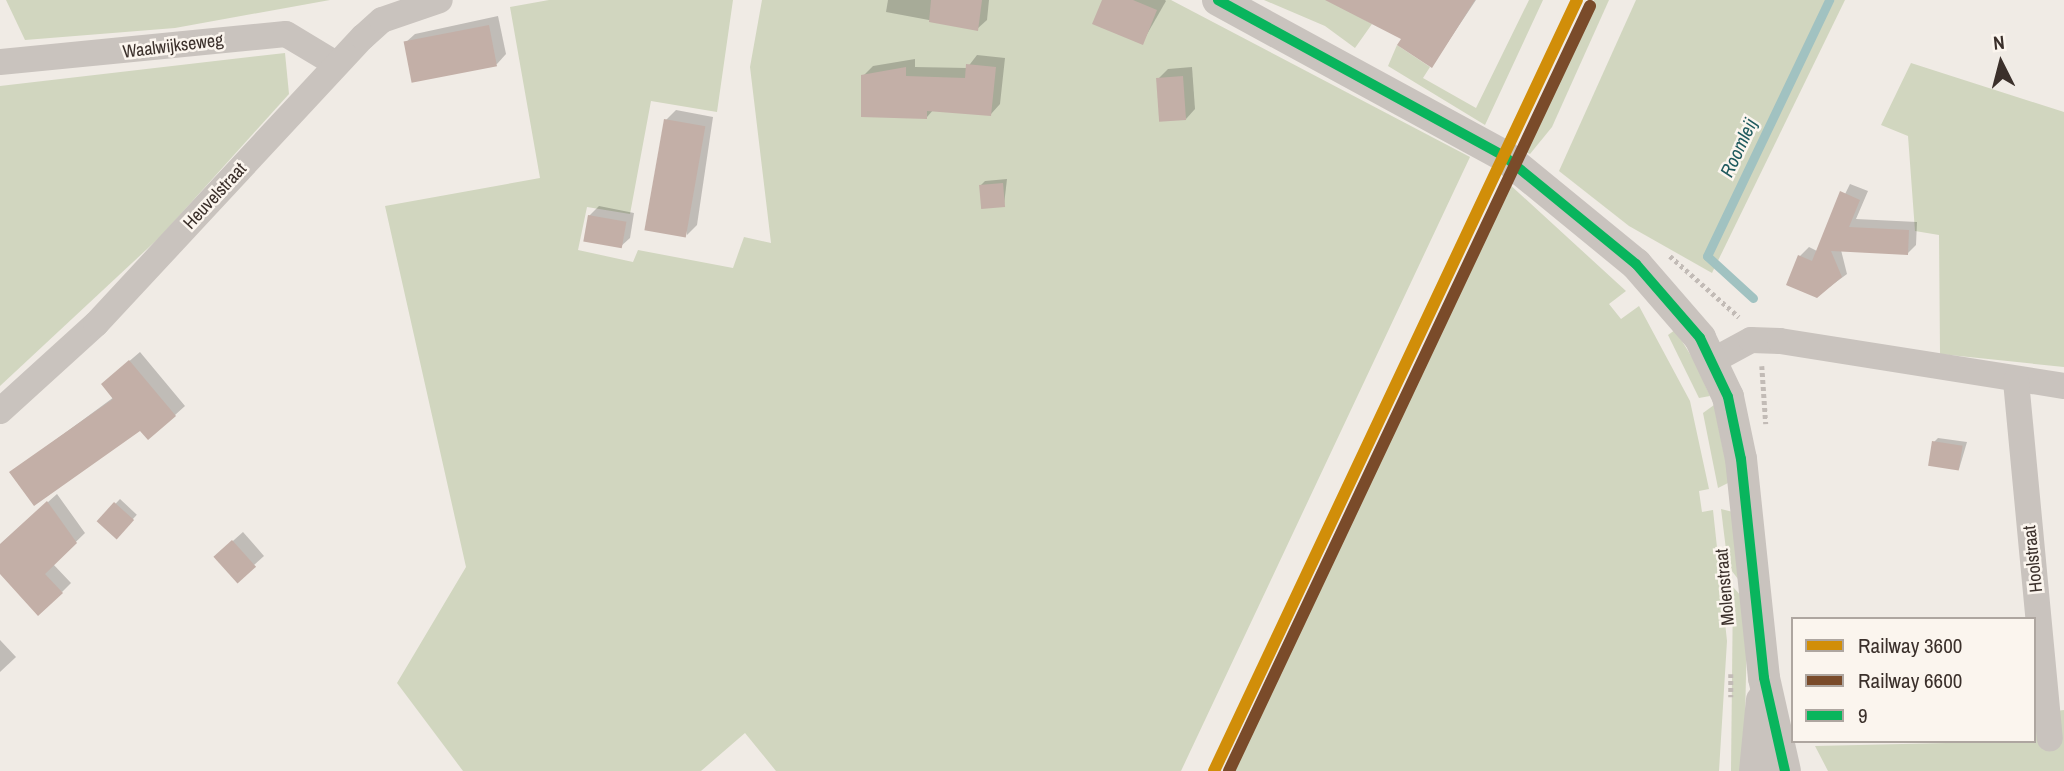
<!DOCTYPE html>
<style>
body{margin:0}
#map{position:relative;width:2064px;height:771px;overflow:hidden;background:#f0ebe5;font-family:"Archivo Narrow",sans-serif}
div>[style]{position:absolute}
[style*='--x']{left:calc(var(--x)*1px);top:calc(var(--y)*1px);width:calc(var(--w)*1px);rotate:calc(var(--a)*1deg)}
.green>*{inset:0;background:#d1d6bf}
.shadow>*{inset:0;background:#0003;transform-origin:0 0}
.stream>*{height:9px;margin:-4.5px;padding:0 4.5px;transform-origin:4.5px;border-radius:4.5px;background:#a1c2c1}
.building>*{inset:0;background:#c3afa7;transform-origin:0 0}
.path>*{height:4.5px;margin-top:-2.25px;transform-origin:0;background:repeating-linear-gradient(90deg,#c2bbb6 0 3.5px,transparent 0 7px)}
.minor>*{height:26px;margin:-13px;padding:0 13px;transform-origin:13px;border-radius:13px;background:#c9c3be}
.tertiary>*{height:32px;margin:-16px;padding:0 16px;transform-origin:16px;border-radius:16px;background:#c9c3be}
.bus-1>*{height:10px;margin:-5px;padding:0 5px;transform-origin:5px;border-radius:5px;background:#09b55d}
.rail-1>*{height:12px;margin:-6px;padding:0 6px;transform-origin:6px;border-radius:6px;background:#d18e09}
.rail-2>*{height:12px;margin:-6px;padding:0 6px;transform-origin:6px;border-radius:6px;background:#7a4b2a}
span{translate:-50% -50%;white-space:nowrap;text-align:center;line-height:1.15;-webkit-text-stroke:5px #fbf5ee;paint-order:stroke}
.street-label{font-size:18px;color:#3b302b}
.water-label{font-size:19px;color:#1f5a5e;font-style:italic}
.legend{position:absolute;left:1791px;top:617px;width:245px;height:126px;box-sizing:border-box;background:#fbf5ee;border:2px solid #aea6a0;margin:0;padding:9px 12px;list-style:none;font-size:21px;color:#3b302b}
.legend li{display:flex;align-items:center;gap:14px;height:35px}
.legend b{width:35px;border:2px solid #aea6a0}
.north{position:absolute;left:1966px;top:28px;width:70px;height:70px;-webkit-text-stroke:5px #fbf5ee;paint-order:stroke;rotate:354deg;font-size:19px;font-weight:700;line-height:28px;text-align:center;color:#3b302b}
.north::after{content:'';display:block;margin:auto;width:24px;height:32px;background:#3b302b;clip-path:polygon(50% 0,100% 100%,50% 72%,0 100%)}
</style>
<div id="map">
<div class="green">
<div style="clip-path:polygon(6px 0,330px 0,175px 28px,25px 40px)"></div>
<div style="clip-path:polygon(549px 0,733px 0,717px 112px,651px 101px,630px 214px,587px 207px,578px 250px,633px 262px,638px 250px,733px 268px,744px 237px,771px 243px,750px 67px,762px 0,1171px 0,1470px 157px,1181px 771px,776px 771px,745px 733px,701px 771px,463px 771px,397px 683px,466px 567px,385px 206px,540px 178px,510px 7px)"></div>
<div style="clip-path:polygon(1264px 0,1330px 0,1372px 24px,1355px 48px,1325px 26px)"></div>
<div style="clip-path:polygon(1529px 0,1543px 0,1485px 125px,1388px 66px,1397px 45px,1430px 67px,1423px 78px,1476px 108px)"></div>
<div style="clip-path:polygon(1594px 0,1609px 0,1552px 127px,1530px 154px,1523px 151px)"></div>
<div style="clip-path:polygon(1636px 0,1845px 0,1712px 273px,1629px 226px,1559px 171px)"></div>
<div style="clip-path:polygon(285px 53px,289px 94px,161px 236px,0 386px,0 86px)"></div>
<div style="clip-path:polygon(1911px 63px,2064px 112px,2064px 367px,1940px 354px,1939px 235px,1915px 231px,1908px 136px,1881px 125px)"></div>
<div style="clip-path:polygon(1507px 182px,1626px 291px,1609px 304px,1621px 319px,1639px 306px,1690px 401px,1709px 489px,1699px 491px,1702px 512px,1713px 510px,1727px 641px,1719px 771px,1232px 771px)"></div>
<div style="clip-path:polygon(1675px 330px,1695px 362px,1710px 396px,1699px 398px,1668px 335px)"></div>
<div style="clip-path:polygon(1714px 405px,1730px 482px,1718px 488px,1703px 413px)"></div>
<div style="clip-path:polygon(1721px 509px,1733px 512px,1738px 579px,1728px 566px)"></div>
<div style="clip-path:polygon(1733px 587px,1743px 598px,1747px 627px,1744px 771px,1731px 771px)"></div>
<div style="clip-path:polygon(2064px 710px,2064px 771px,1828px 771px,1815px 746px,2034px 741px,2034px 714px)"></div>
</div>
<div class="shadow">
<div style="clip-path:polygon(888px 0,989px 0,987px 20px,977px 29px,886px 12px)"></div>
<div style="clip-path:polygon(1104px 0,1165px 0,1166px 1px,1142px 43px)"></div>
<div style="clip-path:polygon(1332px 0,1476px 0,1432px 66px,1403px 38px)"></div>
<div style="clip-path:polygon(498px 16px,506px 54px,497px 64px,405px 43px,415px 34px)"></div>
<div style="clip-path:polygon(977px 55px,1005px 58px,1000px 104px,991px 114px,934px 109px,927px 117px,863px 76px,873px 66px,915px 59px,915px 67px,967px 68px)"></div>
<div style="clip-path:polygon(1192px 67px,1195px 109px,1186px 119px,1158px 79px,1168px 69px)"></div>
<div style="clip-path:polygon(676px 110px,713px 117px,697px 225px,687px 235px,666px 120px)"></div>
<div style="clip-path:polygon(1007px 179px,1004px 205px,981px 185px,985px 181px)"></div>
<div style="clip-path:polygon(1850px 184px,1868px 191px,1856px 219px,1917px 222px,1916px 245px,1908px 253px,1841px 250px,1847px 274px,1817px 296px,1788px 284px,1800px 256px,1809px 247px,1817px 251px)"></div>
<div style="clip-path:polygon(599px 206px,634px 213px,630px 238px,620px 247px,589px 216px)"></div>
<div style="clip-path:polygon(140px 352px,185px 406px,175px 415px,149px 438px,141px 429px,12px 472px,114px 397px,113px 375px)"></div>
<div style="clip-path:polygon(1938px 438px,1967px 442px,1959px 469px,1934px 442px)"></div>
<div style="clip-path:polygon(57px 494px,85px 533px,53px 564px,71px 583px,62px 592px,0 571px,0 545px)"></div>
<div style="left:120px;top:499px;width:23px;height:30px;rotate:43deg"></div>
<div style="clip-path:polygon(243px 532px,264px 556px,254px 565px,225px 548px)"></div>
<div style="clip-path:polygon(0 640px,16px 657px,0 672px)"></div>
</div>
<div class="stream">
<div style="--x:1753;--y:298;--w:62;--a:-137.6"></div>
<div style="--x:1707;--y:256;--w:284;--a:-64.5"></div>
</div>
<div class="building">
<div style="clip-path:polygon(931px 0,982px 0,978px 31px,929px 22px)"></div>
<div style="clip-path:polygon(1102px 0,1133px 0,1157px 10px,1143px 45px,1092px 24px)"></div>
<div style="clip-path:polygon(1325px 0,1475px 0,1432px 68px,1397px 45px,1401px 39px)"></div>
<div style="left:489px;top:25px;width:42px;height:87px;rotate:79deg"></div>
<div style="clip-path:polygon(966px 64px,996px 67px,991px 116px,927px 111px,927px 119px,861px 117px,861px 75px,906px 67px,906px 76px,965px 78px)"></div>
<div style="left:1183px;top:76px;width:44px;height:27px;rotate:86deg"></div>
<div style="left:664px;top:119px;width:42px;height:113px;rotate:10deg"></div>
<div style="left:1003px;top:183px;width:24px;height:24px;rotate:85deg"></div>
<div style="clip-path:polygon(1840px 191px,1860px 200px,1849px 227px,1909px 230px,1908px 255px,1831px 251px,1842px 277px,1817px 298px,1786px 285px,1798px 255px,1812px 261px)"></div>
<div style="left:588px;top:215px;width:39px;height:27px;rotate:10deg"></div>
<div style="clip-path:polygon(129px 360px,176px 416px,148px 440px,140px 431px,34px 506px,9px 472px,113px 399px,101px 384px)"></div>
<div style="left:1932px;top:441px;width:31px;height:25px;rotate:9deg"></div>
<div style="clip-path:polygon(47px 501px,77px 543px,45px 574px,63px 593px,38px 616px,0 574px,0 544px)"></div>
<div style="left:114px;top:502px;width:27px;height:26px;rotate:42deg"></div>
<div style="left:232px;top:540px;width:36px;height:25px;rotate:48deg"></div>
</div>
<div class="path">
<div style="--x:1670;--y:256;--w:92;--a:41.5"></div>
<div style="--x:1762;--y:366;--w:58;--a:86.1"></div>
<div style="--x:1731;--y:674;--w:23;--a:90"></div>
</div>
<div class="minor">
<div style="--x:0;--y:62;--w:287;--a:-5.6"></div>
<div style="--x:286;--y:34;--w:58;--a:31"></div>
<div style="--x:1714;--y:360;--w:42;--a:-28.4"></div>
<div style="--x:1751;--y:340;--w:29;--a:2"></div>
<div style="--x:1780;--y:341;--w:288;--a:9"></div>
<div style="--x:2016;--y:381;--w:359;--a:84.6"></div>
<div style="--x:0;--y:411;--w:130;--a:-42.2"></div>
<div style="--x:96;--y:324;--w:392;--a:-47.1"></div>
<div style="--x:363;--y:37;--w:25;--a:-42"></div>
<div style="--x:382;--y:20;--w:61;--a:-19"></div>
</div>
<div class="tertiary">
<div style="--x:1218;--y:0;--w:326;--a:28.6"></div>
<div style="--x:1504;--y:156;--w:171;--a:39.3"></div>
<div style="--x:1636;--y:264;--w:98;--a:49.1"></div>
<div style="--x:1700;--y:338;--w:65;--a:64.6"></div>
<div style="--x:1728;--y:397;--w:63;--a:78.2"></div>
<div style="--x:1741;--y:459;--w:220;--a:84"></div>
<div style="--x:1764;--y:678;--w:95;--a:77.3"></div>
<div style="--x:1755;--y:771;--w:71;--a:-84.4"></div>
</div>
<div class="bus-1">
<div style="--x:1218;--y:0;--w:326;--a:28.6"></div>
<div style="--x:1504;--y:156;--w:171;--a:39.3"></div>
<div style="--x:1636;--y:264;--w:98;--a:49.1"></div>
<div style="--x:1700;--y:338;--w:65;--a:64.6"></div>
<div style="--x:1728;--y:397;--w:63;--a:78.2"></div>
<div style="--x:1741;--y:459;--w:220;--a:84"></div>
<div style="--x:1764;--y:678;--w:95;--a:77.3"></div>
</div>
<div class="rail-1">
<div style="--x:1214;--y:771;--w:852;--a:-64.79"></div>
</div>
<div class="rail-2">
<div style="--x:1229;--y:771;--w:846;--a:-64.74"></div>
</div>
<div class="street-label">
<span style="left:173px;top:46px;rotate:-7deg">Waalwijkseweg</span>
<span style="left:215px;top:196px;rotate:-47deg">Heuvelstraat</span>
<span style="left:2033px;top:559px;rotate:-96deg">Hoolstraat</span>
<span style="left:1725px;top:587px;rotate:-95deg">Molenstraat</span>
</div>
<div class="water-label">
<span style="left:1739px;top:148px;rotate:-65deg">Roomleij</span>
</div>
<ul class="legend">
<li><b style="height:9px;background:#d18e09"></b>Railway 3600</li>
<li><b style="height:9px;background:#7a4b2a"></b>Railway 6600</li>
<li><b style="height:9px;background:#09b55d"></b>9</li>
</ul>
<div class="north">N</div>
</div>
